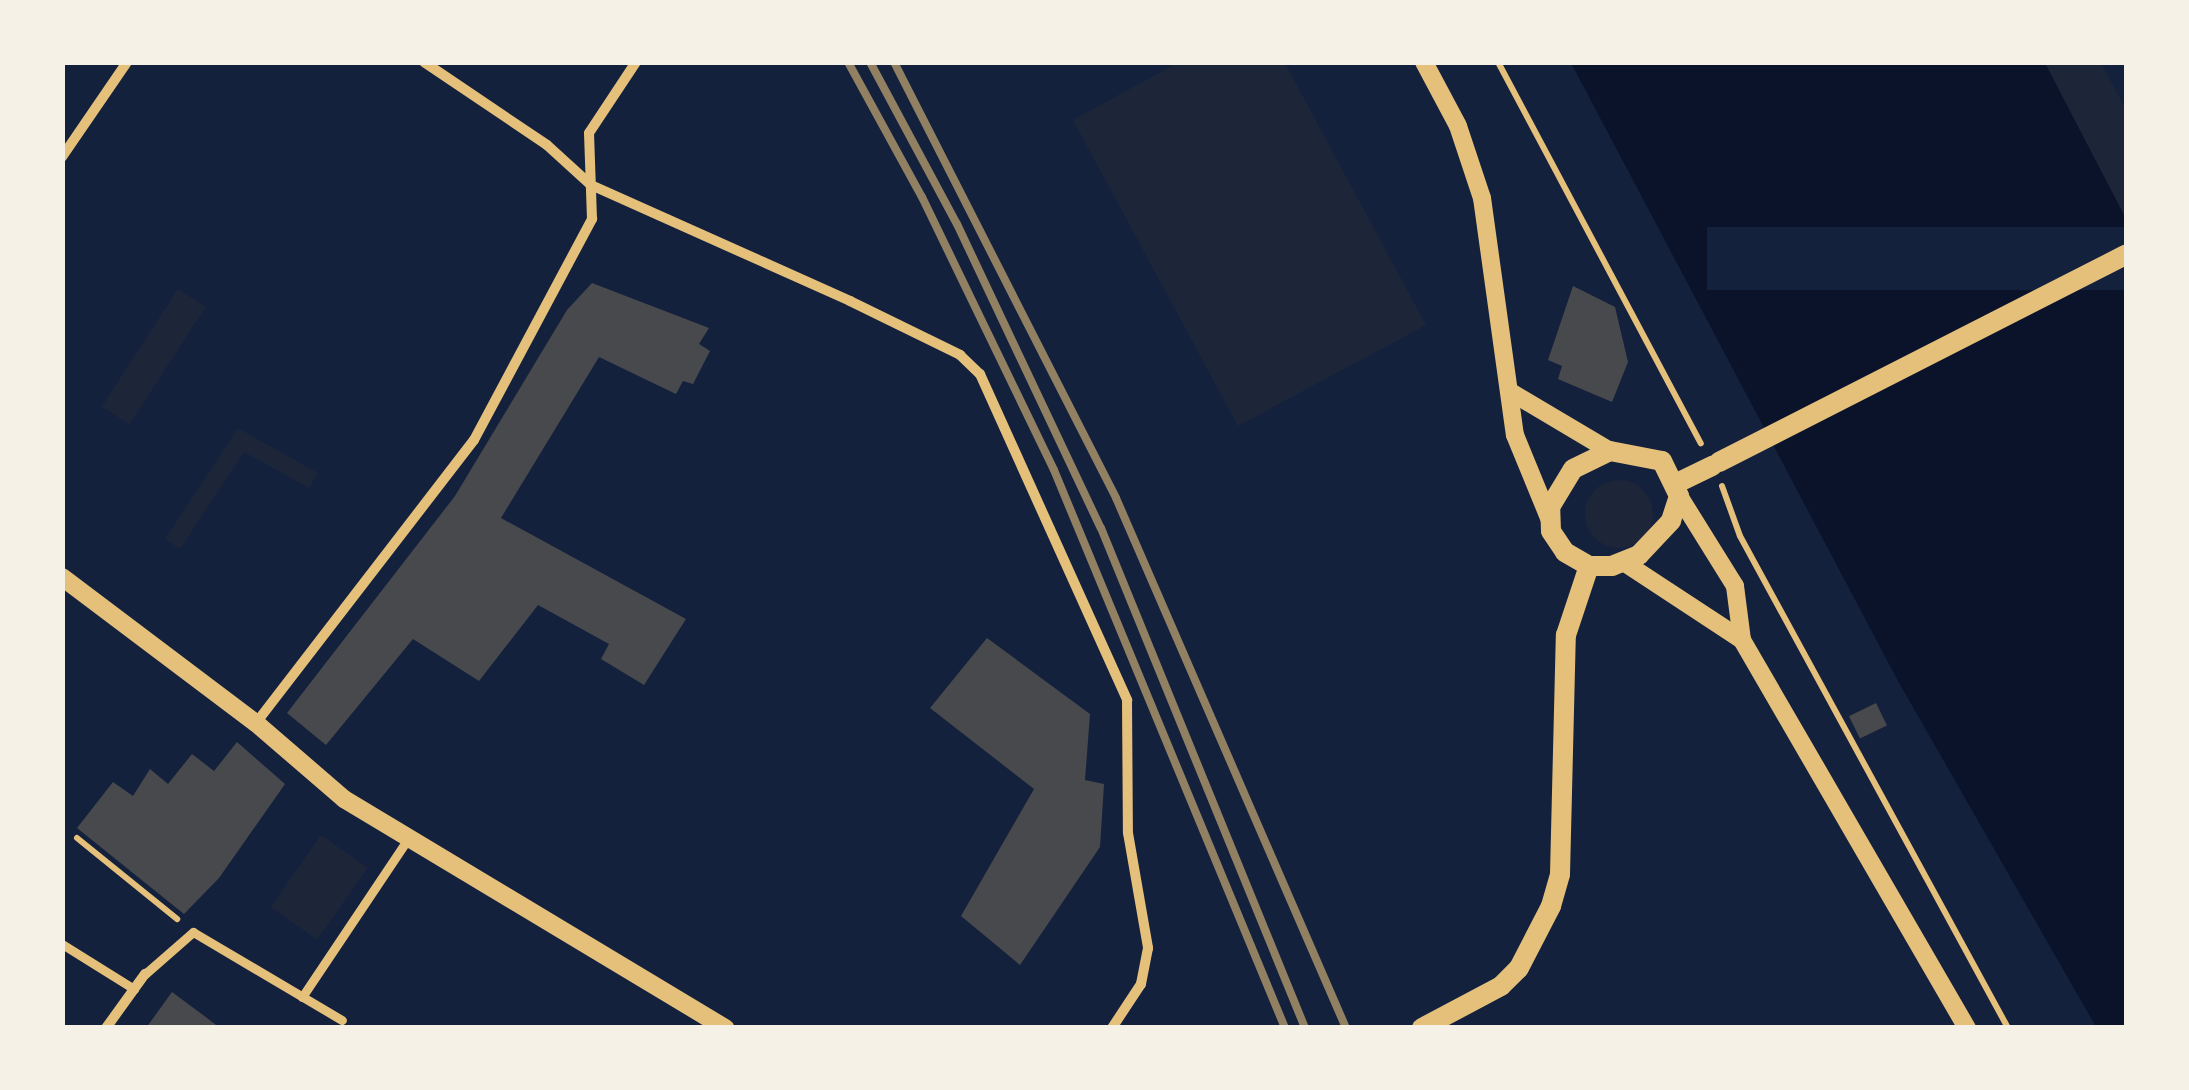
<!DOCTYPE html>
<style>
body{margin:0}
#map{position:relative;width:2189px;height:1090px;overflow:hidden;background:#14213d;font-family:"Noto Serif",serif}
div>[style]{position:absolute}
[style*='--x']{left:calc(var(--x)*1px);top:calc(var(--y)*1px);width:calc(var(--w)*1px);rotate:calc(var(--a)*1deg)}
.green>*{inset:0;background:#1d2539;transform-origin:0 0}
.round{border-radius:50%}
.water>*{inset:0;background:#0b132b}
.pier>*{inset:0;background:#14213d;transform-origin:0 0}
.building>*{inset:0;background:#48494c;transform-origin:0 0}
.path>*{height:6px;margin:-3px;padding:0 3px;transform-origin:3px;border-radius:3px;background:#e5c07b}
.pedestrian>*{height:9px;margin:-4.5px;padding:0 4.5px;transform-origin:4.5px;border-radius:4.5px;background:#e5c07b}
.minor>*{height:10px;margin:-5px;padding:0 5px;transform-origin:5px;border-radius:5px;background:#e5c07b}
.tertiary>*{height:18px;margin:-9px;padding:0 9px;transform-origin:9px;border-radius:9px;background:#e5c07b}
.secondary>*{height:20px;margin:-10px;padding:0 10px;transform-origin:10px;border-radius:10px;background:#e5c07b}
.rail>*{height:8px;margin:-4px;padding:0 4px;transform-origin:4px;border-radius:4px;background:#918062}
span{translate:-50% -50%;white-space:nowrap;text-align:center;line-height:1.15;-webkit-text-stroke:9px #f6f1e7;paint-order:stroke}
.frame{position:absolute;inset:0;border:65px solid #f6f1e7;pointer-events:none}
</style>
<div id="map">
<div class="green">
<div style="clip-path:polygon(1179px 62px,1285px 63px,1426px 325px,1238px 426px,1073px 120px)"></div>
<div style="clip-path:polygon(2045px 63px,2101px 63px,2126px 109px,2126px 219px)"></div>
<div style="left:178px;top:289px;width:33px;height:140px;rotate:33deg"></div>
<div style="clip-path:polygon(238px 428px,318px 473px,309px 488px,244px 452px,180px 549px,165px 539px)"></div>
<div class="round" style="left:1585px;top:480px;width:68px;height:68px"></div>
<div style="left:321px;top:835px;width:57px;height:88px;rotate:35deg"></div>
</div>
<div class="water">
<div style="clip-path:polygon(1571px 63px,2045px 63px,2126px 219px,2126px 1027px,2096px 1027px,1898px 681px)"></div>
</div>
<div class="pier">
<div style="left:2126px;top:227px;width:63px;height:419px;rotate:90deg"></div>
</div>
<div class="building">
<div style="clip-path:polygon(592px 283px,709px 328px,699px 344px,710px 351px,693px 384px,683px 381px,676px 394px,599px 357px,501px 518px,686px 619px,644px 685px,601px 659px,609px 644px,538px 605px,479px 681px,413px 639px,326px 745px,287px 713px,455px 496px,567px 310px)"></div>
<div style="clip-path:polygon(1573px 286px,1615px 307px,1628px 362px,1612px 402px,1558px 379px,1562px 366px,1548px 360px)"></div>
<div style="clip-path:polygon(987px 638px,1090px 714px,1085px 780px,1104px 784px,1100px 847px,1020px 965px,961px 916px,1034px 789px,930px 708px)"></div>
<div style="left:1876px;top:703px;width:25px;height:30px;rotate:64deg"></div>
<div style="clip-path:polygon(237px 742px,285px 784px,219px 878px,184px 914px,77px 828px,113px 782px,133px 796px,150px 769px,168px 784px,192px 754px,214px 771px)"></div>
<div style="clip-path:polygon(172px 992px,203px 1015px,220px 1028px,146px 1028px)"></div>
</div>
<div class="path">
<div style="--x:1498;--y:62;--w:432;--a:62"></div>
<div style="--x:1722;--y:486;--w:53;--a:70.2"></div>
<div style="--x:1740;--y:536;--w:560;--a:61.42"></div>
<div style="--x:77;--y:838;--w:129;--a:39"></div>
</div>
<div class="pedestrian">
<div style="--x:62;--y:944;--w:85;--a:32"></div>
<div style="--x:145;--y:974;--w:64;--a:-41.2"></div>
<div style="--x:193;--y:932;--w:173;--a:30.6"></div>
<div style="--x:302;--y:997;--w:189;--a:-56.2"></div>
</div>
<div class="minor">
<div style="--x:424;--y:62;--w:148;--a:34"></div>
<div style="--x:547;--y:145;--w:59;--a:42.3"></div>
<div style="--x:591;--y:185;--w:284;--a:24.1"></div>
<div style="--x:850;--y:301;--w:123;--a:26.1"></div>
<div style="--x:960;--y:355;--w:28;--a:44"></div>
<div style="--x:980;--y:374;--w:358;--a:65.7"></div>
<div style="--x:1127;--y:700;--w:133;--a:89.6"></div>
<div style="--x:1128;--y:833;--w:117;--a:80.1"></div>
<div style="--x:1148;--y:948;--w:37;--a:101"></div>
<div style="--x:1141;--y:984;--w:53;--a:123.4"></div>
<div style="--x:62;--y:157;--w:115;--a:-55.6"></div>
<div style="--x:256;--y:723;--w:357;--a:-52.4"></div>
<div style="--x:474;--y:440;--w:251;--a:-61.9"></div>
<div style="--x:592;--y:219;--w:86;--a:-92"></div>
<div style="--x:589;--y:133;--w:85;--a:-56.5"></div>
<div style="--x:106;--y:1028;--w:67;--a:-54.2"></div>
</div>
<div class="tertiary">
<div style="--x:1424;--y:62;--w:72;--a:62"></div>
<div style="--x:1458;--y:126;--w:76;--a:71.6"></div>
<div style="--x:1482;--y:198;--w:239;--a:82.1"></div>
<div style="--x:1515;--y:435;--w:90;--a:67.7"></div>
<div style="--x:1509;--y:391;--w:117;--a:30.7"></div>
<div style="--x:1679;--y:496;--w:106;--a:58.1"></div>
<div style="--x:1735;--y:586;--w:54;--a:82.6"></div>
<div style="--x:1742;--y:640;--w:449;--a:59.9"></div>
<div style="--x:1625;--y:563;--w:140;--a:33.3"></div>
<div style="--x:62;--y:577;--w:243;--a:37"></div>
<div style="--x:256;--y:723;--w:116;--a:40.8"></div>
<div style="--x:344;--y:799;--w:445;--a:31"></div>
</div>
<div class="secondary">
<div style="--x:1610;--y:451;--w:53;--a:10.9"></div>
<div style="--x:1662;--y:461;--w:39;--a:64"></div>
<div style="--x:1679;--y:496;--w:26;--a:108"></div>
<div style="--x:1671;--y:521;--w:47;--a:133.3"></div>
<div style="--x:1639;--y:555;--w:29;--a:158"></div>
<div style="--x:1612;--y:566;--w:23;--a:180"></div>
<div style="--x:1589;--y:566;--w:28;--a:-150"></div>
<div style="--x:1565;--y:552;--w:25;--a:-124"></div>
<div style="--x:1551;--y:531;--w:24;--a:-92"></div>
<div style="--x:1550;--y:507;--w:44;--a:-58.8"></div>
<div style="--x:1573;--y:469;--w:41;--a:-25.9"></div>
<div style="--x:1719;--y:462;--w:457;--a:-27"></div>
<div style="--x:1677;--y:483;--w:39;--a:-26"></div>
<div style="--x:1422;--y:1028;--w:89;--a:-28"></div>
<div style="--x:1501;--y:986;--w:25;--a:-45"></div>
<div style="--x:1519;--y:968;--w:70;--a:-62.7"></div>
<div style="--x:1551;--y:906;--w:33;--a:-74"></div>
<div style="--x:1560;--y:874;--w:239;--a:-88.6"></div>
<div style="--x:1566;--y:635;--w:73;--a:-71.6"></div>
</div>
<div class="rail">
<div style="--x:848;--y:62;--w:154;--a:61.3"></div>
<div style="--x:922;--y:197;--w:303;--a:64.2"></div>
<div style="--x:1054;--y:470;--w:604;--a:67.51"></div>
<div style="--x:870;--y:62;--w:184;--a:61.8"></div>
<div style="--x:957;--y:224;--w:336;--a:64.7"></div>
<div style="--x:1101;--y:528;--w:540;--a:67.8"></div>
<div style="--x:894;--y:62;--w:489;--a:63"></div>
<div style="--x:1116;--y:498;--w:578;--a:66.54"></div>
</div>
<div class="frame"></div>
</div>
